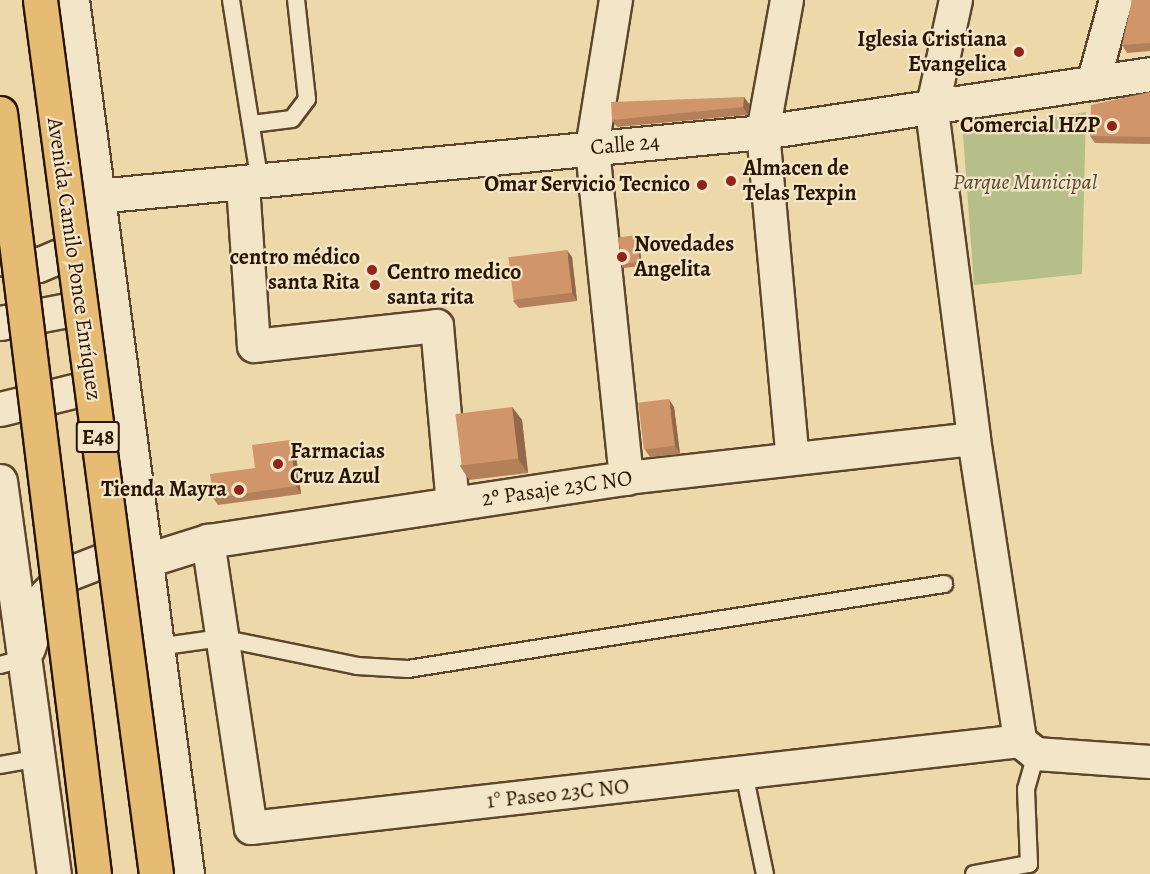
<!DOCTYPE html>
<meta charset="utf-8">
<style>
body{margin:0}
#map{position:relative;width:1150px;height:874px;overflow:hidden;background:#edd8aa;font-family:Alegreya,serif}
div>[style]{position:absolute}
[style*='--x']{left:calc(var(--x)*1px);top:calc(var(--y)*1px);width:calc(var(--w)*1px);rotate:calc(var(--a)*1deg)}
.green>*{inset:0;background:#b6bf8a}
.roads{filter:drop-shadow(2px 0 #5c452b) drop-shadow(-2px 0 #5c452b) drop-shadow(0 2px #5c452b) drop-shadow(0 -2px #5c452b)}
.service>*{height:16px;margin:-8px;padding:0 8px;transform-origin:8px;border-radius:8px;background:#f3e6c8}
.minor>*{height:32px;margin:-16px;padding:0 16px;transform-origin:16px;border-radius:16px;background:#f3e6c8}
.tertiary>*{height:33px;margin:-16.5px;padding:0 16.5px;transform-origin:16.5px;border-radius:16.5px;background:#f3e6c8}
.secondary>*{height:33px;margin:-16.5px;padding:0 16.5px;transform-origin:16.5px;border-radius:16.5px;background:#f3e6c8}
.bridges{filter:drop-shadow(2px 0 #2b1401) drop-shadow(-2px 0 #2b1401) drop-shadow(0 2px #2b1401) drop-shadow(0 -2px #2b1401)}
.primary-bridge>*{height:33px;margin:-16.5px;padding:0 16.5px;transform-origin:16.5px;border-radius:16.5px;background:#e6bc75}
.wall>*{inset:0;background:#b3805a}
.shaded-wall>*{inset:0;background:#92684a}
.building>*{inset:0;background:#d09569;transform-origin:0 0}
.dots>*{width:16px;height:16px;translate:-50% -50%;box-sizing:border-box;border:3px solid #f3e6c8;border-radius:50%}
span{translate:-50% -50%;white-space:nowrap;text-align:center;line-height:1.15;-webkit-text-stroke:4.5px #f3e6c8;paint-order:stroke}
.shield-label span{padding:2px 4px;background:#f3e6c8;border:2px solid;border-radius:4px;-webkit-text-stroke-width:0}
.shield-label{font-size:21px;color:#2b1401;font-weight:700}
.poi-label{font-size:22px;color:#2b1401;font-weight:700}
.right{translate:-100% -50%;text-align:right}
.left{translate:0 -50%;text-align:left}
.street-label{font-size:22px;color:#2b1401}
.park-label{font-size:22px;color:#55472a;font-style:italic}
</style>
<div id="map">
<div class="green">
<div style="clip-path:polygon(1086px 112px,1082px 274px,974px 285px,963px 134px)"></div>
</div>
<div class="roads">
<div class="service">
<div style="--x:231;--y:0;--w:185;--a:81"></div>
<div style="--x:252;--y:124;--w:40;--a:-7.1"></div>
<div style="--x:292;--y:119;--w:25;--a:-53"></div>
<div style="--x:307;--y:99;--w:100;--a:-96.3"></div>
<div style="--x:157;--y:647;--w:65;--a:-8"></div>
<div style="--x:221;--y:638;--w:139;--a:11.6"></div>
<div style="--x:357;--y:666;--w:51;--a:3.4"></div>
<div style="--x:408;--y:669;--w:543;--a:-9.01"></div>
<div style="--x:0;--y:665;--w:27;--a:-15"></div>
<div style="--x:0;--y:765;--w:40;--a:-10"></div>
<div style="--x:744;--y:773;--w:103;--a:78.3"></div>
<div style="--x:974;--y:874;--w:56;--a:-10.3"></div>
<div style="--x:1029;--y:864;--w:75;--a:-92.3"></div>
<div style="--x:1026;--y:789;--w:36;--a:-74"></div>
</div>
<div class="minor">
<div style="--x:787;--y:0;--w:134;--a:100.3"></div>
<div style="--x:763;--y:132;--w:328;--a:84.8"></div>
<div style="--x:956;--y:0;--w:113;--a:102.3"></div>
<div style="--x:932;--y:110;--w:332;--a:82.7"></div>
<div style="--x:974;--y:439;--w:305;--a:81.3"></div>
<div style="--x:1093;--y:84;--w:87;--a:-74.7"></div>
<div style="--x:592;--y:148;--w:150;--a:-80.8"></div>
<div style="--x:243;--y:185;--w:161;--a:86.1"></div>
<div style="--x:254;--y:346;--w:184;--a:-6.2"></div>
<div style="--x:437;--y:326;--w:179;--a:84.9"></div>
<div style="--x:626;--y:478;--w:350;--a:-6.4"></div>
<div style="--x:208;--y:541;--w:290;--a:81.5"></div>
<div style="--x:251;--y:828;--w:774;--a:-6.45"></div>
<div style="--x:1020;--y:741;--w:21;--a:39"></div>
<div style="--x:1036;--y:754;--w:114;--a:4"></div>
</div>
<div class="tertiary">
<div style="--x:97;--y:196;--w:669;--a:-5.49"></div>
<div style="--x:763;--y:132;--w:391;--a:-8.5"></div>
<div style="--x:0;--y:323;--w:111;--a:-10.9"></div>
<div style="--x:0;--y:409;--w:122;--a:-13.8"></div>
<div style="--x:144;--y:561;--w:67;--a:-17.4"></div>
<div style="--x:208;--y:541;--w:423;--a:-8.6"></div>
<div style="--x:626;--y:478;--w:332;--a:-95.9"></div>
</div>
<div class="secondary">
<div style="--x:72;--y:0;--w:882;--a:82.5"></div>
<div style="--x:0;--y:258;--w:39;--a:10"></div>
<div style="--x:38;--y:265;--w:30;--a:-23"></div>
<div style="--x:66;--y:253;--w:36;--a:-54"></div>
<div style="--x:0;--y:481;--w:397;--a:82.2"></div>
<div style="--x:28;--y:648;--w:55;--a:-71.9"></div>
<div style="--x:45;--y:596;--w:29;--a:-46"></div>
<div style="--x:65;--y:575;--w:44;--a:-21.3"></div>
<div style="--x:106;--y:559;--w:36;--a:3"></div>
</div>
</div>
<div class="bridges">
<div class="primary-bridge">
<div style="--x:40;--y:0;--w:882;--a:82.44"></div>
<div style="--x:0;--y:113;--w:767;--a:82.96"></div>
</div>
</div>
<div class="wall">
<div style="clip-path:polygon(1150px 0,1150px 51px,1127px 53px,1122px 45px)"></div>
<div style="clip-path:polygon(1150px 92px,1150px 144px,1095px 143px,1090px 136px)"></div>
<div style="clip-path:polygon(744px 97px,749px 104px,748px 115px,617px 127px,612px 120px)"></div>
<div style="clip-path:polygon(636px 235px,639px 239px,642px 266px,623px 268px,621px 265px)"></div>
<div style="clip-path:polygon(572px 257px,577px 301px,519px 308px,513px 301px)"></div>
<div style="clip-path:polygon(512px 407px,522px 420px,528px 473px,469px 480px,460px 466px)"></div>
<div style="clip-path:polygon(674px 407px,680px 454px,650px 457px,645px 450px)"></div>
<div style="clip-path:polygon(295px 448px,301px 494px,218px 505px,213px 498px)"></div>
</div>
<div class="shaded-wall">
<div style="clip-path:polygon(744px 97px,749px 104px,748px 115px,743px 107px)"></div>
<div style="clip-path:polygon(636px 235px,639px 239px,642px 266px,640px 262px)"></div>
<div style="clip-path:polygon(567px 250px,572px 257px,577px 301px,572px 293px)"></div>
<div style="clip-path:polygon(669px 399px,674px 407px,680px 454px,675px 446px)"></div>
<div style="clip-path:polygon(512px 407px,522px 420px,528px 473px,518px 459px)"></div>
<div style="clip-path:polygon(290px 440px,295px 448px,301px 494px,296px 486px)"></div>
</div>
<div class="building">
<div style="clip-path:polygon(1132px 0,1150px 0,1150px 43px,1122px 45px)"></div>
<div style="clip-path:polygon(1150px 92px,1150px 137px,1090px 136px,1091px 105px)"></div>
<div style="clip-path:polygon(744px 97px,743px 107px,612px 120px,611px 102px)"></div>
<div style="left:636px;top:235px;width:27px;height:18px;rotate:82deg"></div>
<div style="left:567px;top:250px;width:43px;height:59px;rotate:83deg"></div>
<div style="left:669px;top:399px;width:47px;height:31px;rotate:83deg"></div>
<div style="left:512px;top:407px;width:52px;height:57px;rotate:83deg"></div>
<div style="clip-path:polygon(290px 440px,296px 486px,213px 498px,210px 474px,255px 468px,252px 445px)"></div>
</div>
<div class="dots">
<div style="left:1019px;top:52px;background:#8f2418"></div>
<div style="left:1112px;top:126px;background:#8f2418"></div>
<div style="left:731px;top:181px;background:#8f2418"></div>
<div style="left:702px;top:185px;background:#8f2418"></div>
<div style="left:622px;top:257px;background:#8f2418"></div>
<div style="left:372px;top:270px;background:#8f2418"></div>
<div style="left:375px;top:285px;background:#8f2418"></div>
<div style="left:278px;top:464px;background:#8f2418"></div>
<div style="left:239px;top:490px;background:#8f2418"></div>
</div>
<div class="shield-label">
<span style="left:98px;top:437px">E48</span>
</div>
<div class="poi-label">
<span class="right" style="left:1007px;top:52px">Iglesia Cristiana<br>Evangelica</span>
<span class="right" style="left:1100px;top:126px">Comercial HZP</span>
<span class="left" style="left:743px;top:181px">Almacen de<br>Telas Texpin</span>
<span class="right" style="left:690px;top:185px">Omar Servicio Tecnico</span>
<span class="left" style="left:634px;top:257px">Novedades<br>Angelita</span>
<span class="right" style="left:360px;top:270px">centro médico<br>santa Rita</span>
<span class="left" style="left:387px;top:285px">Centro medico<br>santa rita</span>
<span class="left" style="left:290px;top:464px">Farmacias<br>Cruz Azul</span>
<span class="right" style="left:227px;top:490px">Tienda Mayra</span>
</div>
<div class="street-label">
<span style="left:625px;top:145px;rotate:-5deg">Calle 24</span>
<span style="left:74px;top:259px;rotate:82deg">Avenida Camilo Ponce Enríquez</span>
<span style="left:557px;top:489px;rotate:-8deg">2º Pasaje 23C NO</span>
<span style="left:558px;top:794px;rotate:-6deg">1° Paseo 23C NO</span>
</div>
<div class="park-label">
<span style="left:1025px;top:183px">Parque Municipal</span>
</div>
</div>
